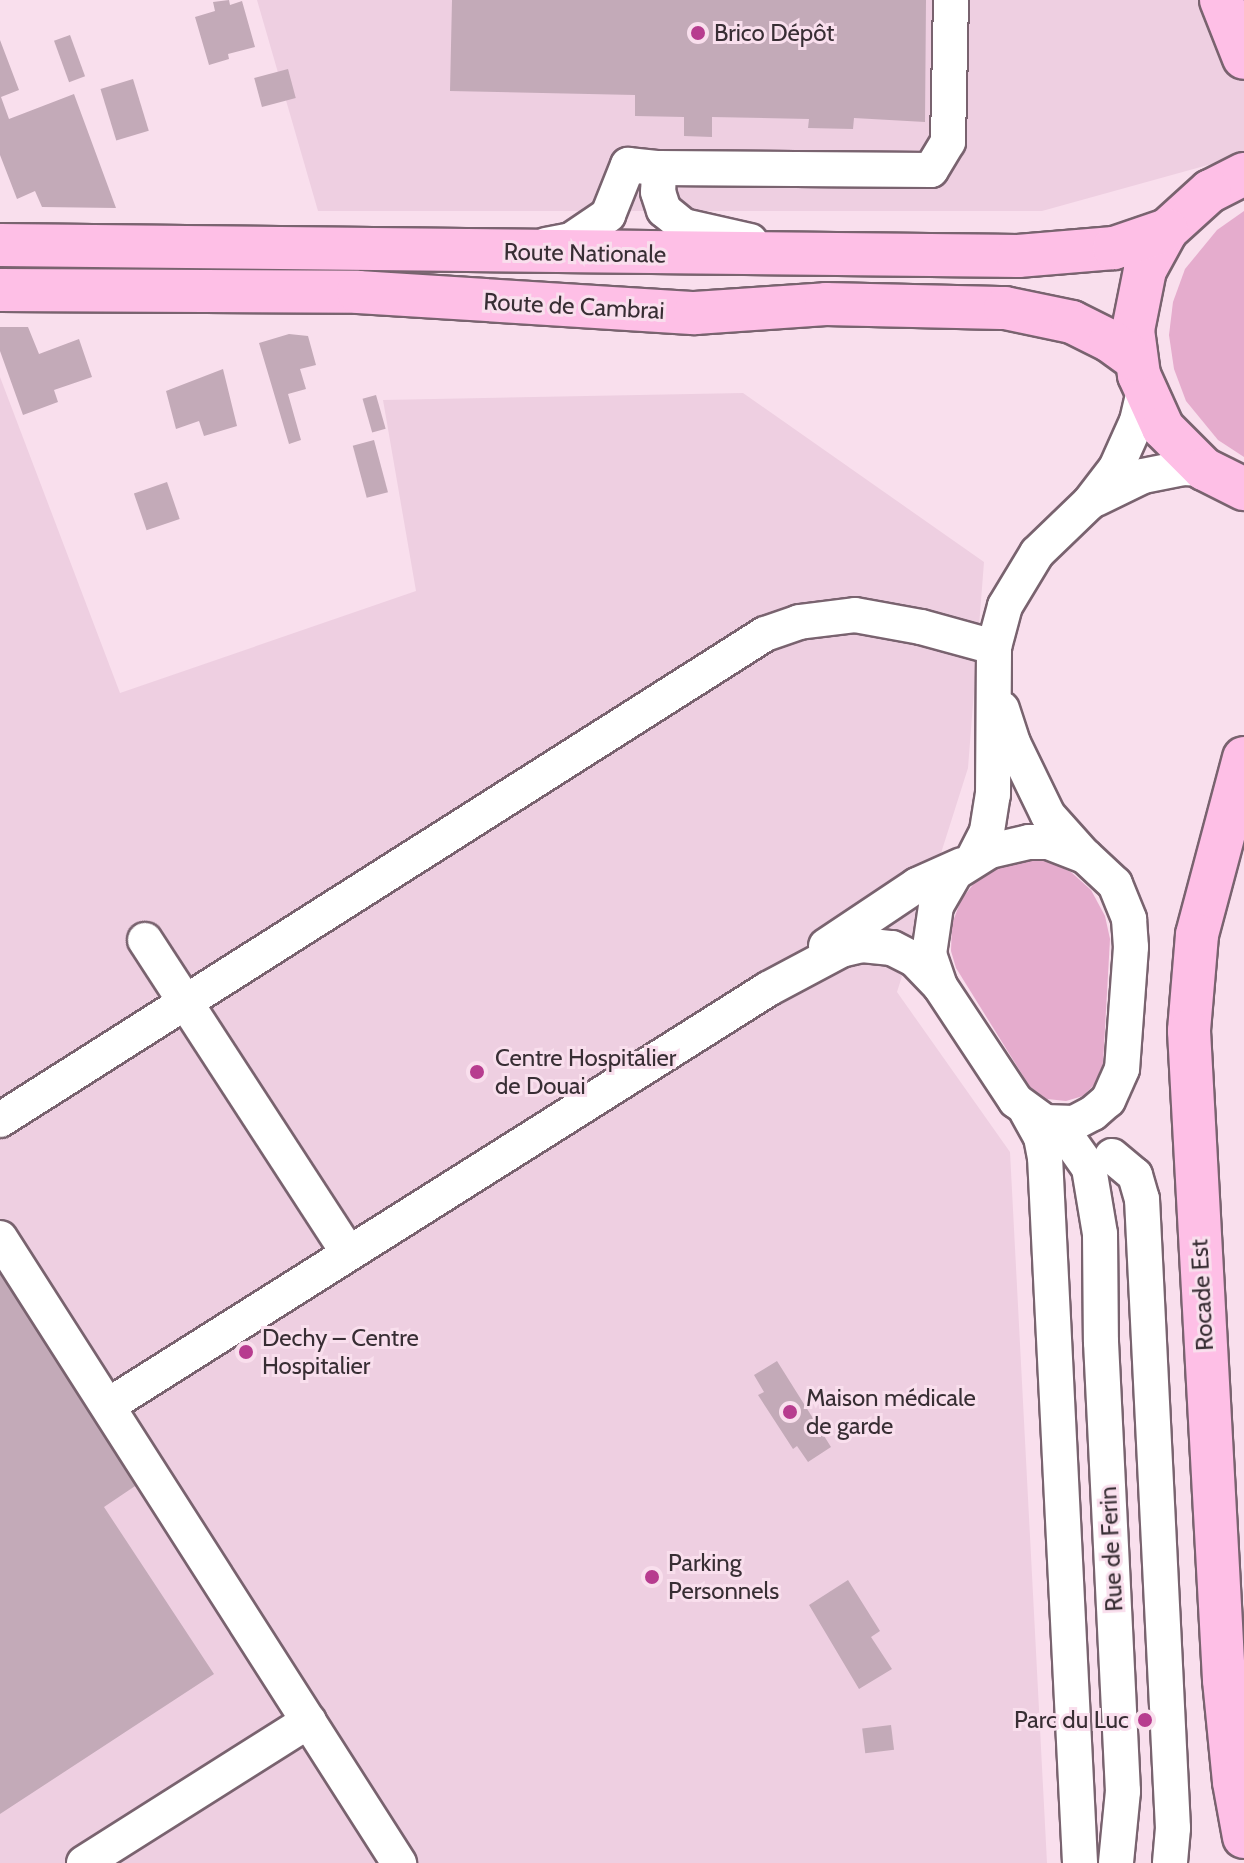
<!DOCTYPE html>
<meta charset="utf-8">
<style>
body{margin:0}
#map{position:relative;width:1244px;height:1863px;overflow:hidden;background:#f9dfed;font-family:Cabin,sans-serif}
div>[style]{position:absolute}
[style*='--x']{left:calc(var(--x)*1px);top:calc(var(--y)*1px);width:calc(var(--w)*1px);rotate:calc(var(--a)*1deg)}
.built>*{inset:0;background:#eecfe1}
.green>*{inset:0;background:#e5accd}
.building>*{inset:0;background:#c3aab8;transform-origin:0 0}
.roads{filter:drop-shadow(2px 0 #79636f) drop-shadow(-2px 0 #79636f) drop-shadow(0 2px #79636f) drop-shadow(0 -2px #79636f)}
.minor>*{height:34px;margin:-17px;padding:0 17px;transform-origin:17px;border-radius:17px;background:#fff}
.major>*{height:42px;margin:-21px;padding:0 21px;transform-origin:21px;border-radius:21px;background:#febfe6}
.dots>*{width:22px;height:22px;translate:-50% -50%;box-sizing:border-box;border:4px solid #f9dfed;border-radius:50%}
span{translate:-50% -50%;white-space:nowrap;text-align:center;line-height:1.15;-webkit-text-stroke:6px #f9dfed;paint-order:stroke}
.poi-label{font-size:24px;color:#382e34}
.left{translate:0 -50%;text-align:left}
.right{translate:-100% -50%;text-align:right}
.street-label{font-size:24px;color:#382e34}
</style>
<div id="map">
<div class="built">
<div style="clip-path:polygon(257px 0,1244px 0,1244px 155px,1042px 211px,318px 211px)"></div>
<div style="clip-path:polygon(0 377px,120px 693px,416px 591px,383px 400px,743px 393px,984px 562px,968px 768px,897px 992px,1010px 1152px,1047px 1863px,0 1863px)"></div>
</div>
<div class="green">
<div style="clip-path:polygon(1244px 211px,1244px 457px,1218px 440px,1186px 401px,1174px 369px,1169px 335px,1173px 302px,1185px 269px,1217px 230px)"></div>
<div style="clip-path:polygon(1025px 861px,1048px 861px,1071px 872px,1091px 890px,1105px 916px,1110px 939px,1103px 1064px,1094px 1085px,1083px 1096px,1066px 1101px,1047px 1099px,1030px 1087px,956px 968px,951px 951px,952px 924px,961px 900px,975px 882px,997px 866px)"></div>
</div>
<div class="building">
<div style="clip-path:polygon(229px 0,230px 5px,242px 1px,255px 47px,228px 54px,229px 59px,209px 65px,195px 17px,215px 11px,213px 2px)"></div>
<div style="clip-path:polygon(452px 0,926px 0,925px 122px,854px 118px,853px 129px,808px 128px,809px 119px,712px 117px,712px 137px,684px 136px,684px 117px,635px 116px,635px 95px,450px 91px)"></div>
<div style="left:70px;top:35px;width:44px;height:17px;rotate:70deg"></div>
<div style="clip-path:polygon(0 40px,19px 90px,1px 97px,9px 119px,74px 94px,116px 208px,42px 207px,35px 191px,17px 199px,0 155px)"></div>
<div style="left:288px;top:69px;width:30px;height:35px;rotate:75deg"></div>
<div style="left:133px;top:79px;width:54px;height:34px;rotate:73deg"></div>
<div style="clip-path:polygon(0 327px,28px 327px,39px 354px,79px 339px,92px 377px,54px 390px,58px 402px,23px 415px,0 351px)"></div>
<div style="clip-path:polygon(289px 334px,308px 336px,316px 365px,300px 369px,306px 389px,288px 394px,301px 440px,289px 444px,259px 343px)"></div>
<div style="clip-path:polygon(223px 369px,237px 426px,204px 436px,199px 421px,176px 429px,166px 391px)"></div>
<div style="left:376px;top:395px;width:35px;height:14px;rotate:74deg"></div>
<div style="left:374px;top:440px;width:54px;height:22px;rotate:75deg"></div>
<div style="left:167px;top:482px;width:39px;height:35px;rotate:71deg"></div>
<div style="clip-path:polygon(0 1259px,144px 1480px,104px 1507px,214px 1674px,0 1814px)"></div>
<div style="clip-path:polygon(777px 1361px,831px 1447px,808px 1462px,797px 1446px,793px 1449px,758px 1395px,764px 1392px,754px 1375px)"></div>
<div style="clip-path:polygon(848px 1580px,880px 1631px,871px 1637px,892px 1669px,859px 1689px,809px 1605px)"></div>
<div style="left:891px;top:1725px;width:25px;height:29px;rotate:83deg"></div>
</div>
<div class="roads">
<div class="minor">
<div style="--x:659;--y:168;--w:272;--a:0.4"></div>
<div style="--x:931;--y:170;--w:33;--a:-59"></div>
<div style="--x:948;--y:142;--w:142;--a:-88.8"></div>
<div style="--x:546;--y:245;--w:25;--a:-11"></div>
<div style="--x:571;--y:240;--w:45;--a:-34"></div>
<div style="--x:608;--y:215;--w:54;--a:-68.2"></div>
<div style="--x:628;--y:165;--w:31;--a:6"></div>
<div style="--x:659;--y:168;--w:24;--a:92"></div>
<div style="--x:658;--y:192;--w:19;--a:72"></div>
<div style="--x:664;--y:210;--w:26;--a:39"></div>
<div style="--x:684;--y:226;--w:68;--a:12.8"></div>
<div style="--x:1096;--y:499;--w:52;--a:-26.1"></div>
<div style="--x:1143;--y:476;--w:41;--a:-11.3"></div>
<div style="--x:1183;--y:468;--w:21;--a:3"></div>
<div style="--x:1002;--y:709;--w:36;--a:72"></div>
<div style="--x:1013;--y:743;--w:80;--a:64.1"></div>
<div style="--x:1048;--y:815;--w:51;--a:48.2"></div>
<div style="--x:1029;--y:842;--w:19;--a:0"></div>
<div style="--x:1048;--y:842;--w:40;--a:21"></div>
<div style="--x:1085;--y:856;--w:41;--a:43"></div>
<div style="--x:1115;--y:884;--w:38;--a:68"></div>
<div style="--x:1129;--y:919;--w:28;--a:86"></div>
<div style="--x:1131;--y:947;--w:122;--a:94.2"></div>
<div style="--x:1122;--y:1069;--w:34;--a:114"></div>
<div style="--x:1108;--y:1100;--w:20;--a:139"></div>
<div style="--x:1093;--y:1113;--w:21;--a:152"></div>
<div style="--x:1074;--y:1123;--w:29;--a:-178"></div>
<div style="--x:1045;--y:1122;--w:36;--a:-144"></div>
<div style="--x:1016;--y:1101;--w:138;--a:-123.5"></div>
<div style="--x:940;--y:986;--w:34;--a:-109"></div>
<div style="--x:929;--y:954;--w:49;--a:-81.7"></div>
<div style="--x:936;--y:906;--w:39;--a:-60"></div>
<div style="--x:956;--y:872;--w:40;--a:-32"></div>
<div style="--x:990;--y:851;--w:40;--a:-13"></div>
<div style="--x:973;--y:859;--w:31;--a:-63"></div>
<div style="--x:987;--y:831;--w:36;--a:-81"></div>
<div style="--x:993;--y:795;--w:148;--a:-89.6"></div>
<div style="--x:994;--y:647;--w:42;--a:-75"></div>
<div style="--x:1005;--y:606;--w:62;--a:-58.9"></div>
<div style="--x:1037;--y:553;--w:72;--a:-43.9"></div>
<div style="--x:1089;--y:503;--w:44;--a:-52.4"></div>
<div style="--x:1116;--y:468;--w:51;--a:-65.9"></div>
<div style="--x:1137;--y:421;--w:32;--a:-77"></div>
<div style="--x:145;--y:940;--w:373;--a:57"></div>
<div style="--x:826;--y:946;--w:110;--a:-33.8"></div>
<div style="--x:917;--y:885;--w:49;--a:-24"></div>
<div style="--x:1027;--y:1112;--w:29;--a:61"></div>
<div style="--x:1041;--y:1137;--w:20;--a:79"></div>
<div style="--x:1045;--y:1157;--w:707;--a:87.16"></div>
<div style="--x:0;--y:1120;--w:906;--a:-32.43"></div>
<div style="--x:765;--y:634;--w:36;--a:-19"></div>
<div style="--x:799;--y:622;--w:56;--a:-7.1"></div>
<div style="--x:855;--y:615;--w:67;--a:10.3"></div>
<div style="--x:921;--y:627;--w:76;--a:15.3"></div>
<div style="--x:1058;--y:1124;--w:54;--a:54.8"></div>
<div style="--x:1089;--y:1168;--w:67;--a:80.5"></div>
<div style="--x:1100;--y:1234;--w:108;--a:89.5"></div>
<div style="--x:1101;--y:1342;--w:450;--a:87.2"></div>
<div style="--x:1123;--y:1791;--w:72;--a:95.6"></div>
<div style="--x:1112;--y:1156;--w:30;--a:40"></div>
<div style="--x:1135;--y:1175;--w:25;--a:74"></div>
<div style="--x:1142;--y:1199;--w:630;--a:87.18"></div>
<div style="--x:1173;--y:1828;--w:35;--a:95"></div>
<div style="--x:0;--y:1238;--w:742;--a:57.45"></div>
<div style="--x:109;--y:1405;--w:779;--a:-32.26"></div>
<div style="--x:768;--y:989;--w:83;--a:-28.1"></div>
<div style="--x:841;--y:950;--w:22;--a:-13"></div>
<div style="--x:862;--y:945;--w:30;--a:6"></div>
<div style="--x:892;--y:948;--w:25;--a:27"></div>
<div style="--x:914;--y:959;--w:37;--a:46"></div>
<div style="--x:84;--y:1863;--w:266;--a:-32.3"></div>
</div>
<div class="major">
<div style="--x:1221;--y:0;--w:62;--a:68.4"></div>
<div style="--x:1244;--y:174;--w:38;--a:153"></div>
<div style="--x:1210;--y:191;--w:58;--a:137.8"></div>
<div style="--x:1167;--y:230;--w:46;--a:118.8"></div>
<div style="--x:1145;--y:270;--w:61;--a:101.3"></div>
<div style="--x:1133;--y:330;--w:45;--a:82.4"></div>
<div style="--x:1139;--y:375;--w:58;--a:65.6"></div>
<div style="--x:1163;--y:428;--w:58;--a:45"></div>
<div style="--x:1204;--y:469;--w:45;--a:26.6"></div>
<div style="--x:0;--y:245;--w:1018;--a:0.62"></div>
<div style="--x:1018;--y:256;--w:96;--a:-4.8"></div>
<div style="--x:1114;--y:248;--w:56;--a:-18.8"></div>
<div style="--x:0;--y:290;--w:358;--a:0.3"></div>
<div style="--x:358;--y:292;--w:338;--a:3.6"></div>
<div style="--x:695;--y:313;--w:131;--a:-3.9"></div>
<div style="--x:826;--y:304;--w:179;--a:1.3"></div>
<div style="--x:1005;--y:308;--w:68;--a:11.8"></div>
<div style="--x:1072;--y:322;--w:42;--a:26.6"></div>
<div style="--x:1110;--y:341;--w:32;--a:36"></div>
<div style="--x:1244;--y:758;--w:183;--a:104.9"></div>
<div style="--x:1197;--y:935;--w:96;--a:94.8"></div>
<div style="--x:1189;--y:1031;--w:650;--a:86.91"></div>
<div style="--x:1224;--y:1680;--w:102;--a:84.4"></div>
<div style="--x:1234;--y:1782;--w:56;--a:79.7"></div>
</div>
</div>
<div class="dots">
<div style="left:698px;top:33px;background:#b73c8f"></div>
<div style="left:477px;top:1072px;background:#b73c8f"></div>
<div style="left:246px;top:1352px;background:#b73c8f"></div>
<div style="left:790px;top:1412px;background:#b73c8f"></div>
<div style="left:652px;top:1577px;background:#b73c8f"></div>
<div style="left:1145px;top:1720px;background:#b73c8f"></div>
</div>
<div class="poi-label">
<span class="left" style="left:714px;top:33px">Brico Dépôt</span>
<span class="left" style="left:495px;top:1072px">Centre Hospitalier<br>de Douai</span>
<span class="left" style="left:262px;top:1352px">Dechy – Centre<br>Hospitalier</span>
<span class="left" style="left:806px;top:1412px">Maison médicale<br>de garde</span>
<span class="left" style="left:668px;top:1577px">Parking<br>Personnels</span>
<span class="right" style="left:1129px;top:1720px">Parc du Luc</span>
</div>
<div class="street-label">
<span style="left:585px;top:253px;rotate:1deg">Route Nationale</span>
<span style="left:574px;top:306px;rotate:3deg">Route de Cambrai</span>
<span style="left:1202px;top:1295px;rotate:-93deg">Rocade Est</span>
<span style="left:1111px;top:1549px;rotate:-93deg">Rue de Ferin</span>
</div>
</div>
